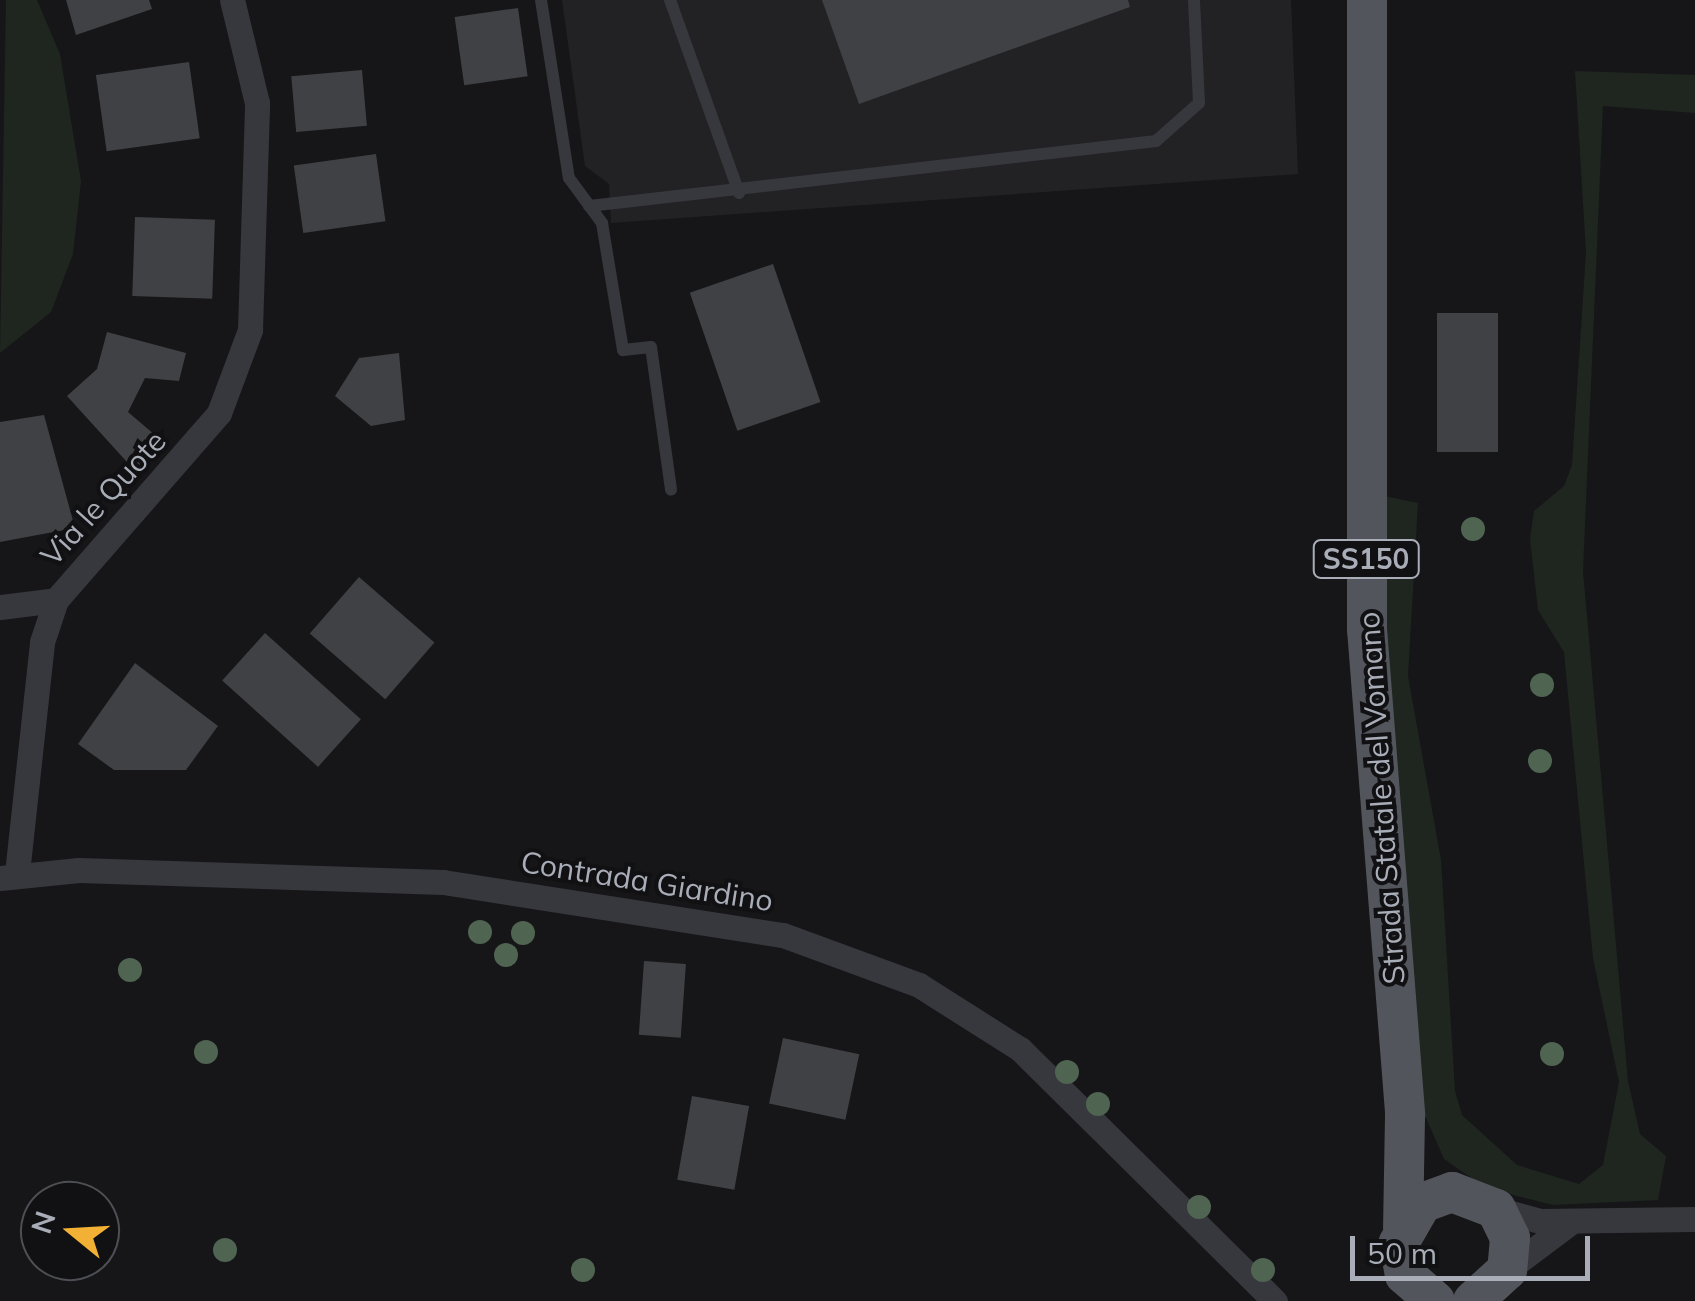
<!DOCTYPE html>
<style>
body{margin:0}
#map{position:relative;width:1695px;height:1301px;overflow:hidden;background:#161618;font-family:Mulish,sans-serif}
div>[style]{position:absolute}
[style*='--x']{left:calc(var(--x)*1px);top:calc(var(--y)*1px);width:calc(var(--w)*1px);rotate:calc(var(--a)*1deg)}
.built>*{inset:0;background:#222225}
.green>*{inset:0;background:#1e261f}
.building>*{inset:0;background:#404145;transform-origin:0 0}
.service>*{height:12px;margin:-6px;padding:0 6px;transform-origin:6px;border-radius:6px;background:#37383d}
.minor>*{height:25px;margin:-12.5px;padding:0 12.5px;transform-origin:12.5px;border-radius:12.5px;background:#37383d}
.primary>*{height:40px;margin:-20px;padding:0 20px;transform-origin:20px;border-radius:20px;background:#53555c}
.trees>*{width:24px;height:24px;margin:-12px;border-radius:50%;background:#506452}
span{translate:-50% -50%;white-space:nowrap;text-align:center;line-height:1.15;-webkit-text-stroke:8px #111113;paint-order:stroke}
.shield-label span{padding:2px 8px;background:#111113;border:2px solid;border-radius:8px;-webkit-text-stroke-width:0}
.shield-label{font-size:28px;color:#a8adb8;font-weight:700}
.street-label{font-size:30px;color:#a8adb8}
.north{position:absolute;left:20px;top:1181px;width:100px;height:100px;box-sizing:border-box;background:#111113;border:2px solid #4d4f55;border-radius:50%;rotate:288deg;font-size:28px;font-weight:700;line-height:40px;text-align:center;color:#a8adb8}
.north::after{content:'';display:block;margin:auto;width:35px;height:45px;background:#f2b134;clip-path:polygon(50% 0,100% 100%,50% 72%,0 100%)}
.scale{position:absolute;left:1350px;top:1236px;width:240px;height:45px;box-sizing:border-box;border:5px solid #a8adb8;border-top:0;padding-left:12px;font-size:30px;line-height:35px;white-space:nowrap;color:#a8adb8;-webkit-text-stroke:8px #111113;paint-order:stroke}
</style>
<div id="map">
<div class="built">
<div style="clip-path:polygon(562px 0,1291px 0,1298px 174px,611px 223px,609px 184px,585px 166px)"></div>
</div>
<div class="green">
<div style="clip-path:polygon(6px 0,37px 0,60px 54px,81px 181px,73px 254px,51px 312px,0 353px)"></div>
<div style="clip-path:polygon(1575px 71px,1695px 75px,1695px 113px,1603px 106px,1583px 571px,1628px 1081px,1640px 1134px,1666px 1156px,1658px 1200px,1553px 1205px,1486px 1188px,1444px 1159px,1423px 1111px,1385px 719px,1384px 496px,1418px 503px,1408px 676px,1441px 860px,1455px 1091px,1462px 1115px,1517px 1165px,1579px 1184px,1603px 1165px,1619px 1082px,1593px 958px,1564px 652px,1538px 610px,1530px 539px,1534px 511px,1564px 486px,1572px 465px,1586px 252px)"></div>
</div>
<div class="building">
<div style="clip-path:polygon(66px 0,149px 0,152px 9px,76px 35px)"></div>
<div style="clip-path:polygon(822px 0,1128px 0,1130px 7px,859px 104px)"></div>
<div style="left:518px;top:8px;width:69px;height:64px;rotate:82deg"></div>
<div style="left:189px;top:62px;width:77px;height:94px;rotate:82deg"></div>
<div style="left:362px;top:70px;width:56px;height:71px;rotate:85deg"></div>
<div style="left:376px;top:154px;width:68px;height:83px;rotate:82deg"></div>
<div style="left:135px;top:217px;width:80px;height:79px;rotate:2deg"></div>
<div style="left:773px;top:264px;width:146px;height:88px;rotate:71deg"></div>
<div style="left:1437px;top:313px;width:61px;height:139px"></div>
<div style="clip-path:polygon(107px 332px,186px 353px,179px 381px,145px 378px,128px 412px,162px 441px,136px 472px,67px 396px,97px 369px)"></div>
<div style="clip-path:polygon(399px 353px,405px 420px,371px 426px,335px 396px,359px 358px)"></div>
<div style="clip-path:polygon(44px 415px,75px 528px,0 542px,0 422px)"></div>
<div style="left:359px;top:577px;width:100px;height:75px;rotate:41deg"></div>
<div style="left:265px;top:633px;width:129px;height:64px;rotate:42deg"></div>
<div style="clip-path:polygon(135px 663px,218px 726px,186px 770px,114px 770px,78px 744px)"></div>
<div style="left:644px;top:961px;width:42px;height:74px;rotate:4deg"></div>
<div style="left:783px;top:1038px;width:78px;height:67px;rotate:12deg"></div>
<div style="left:692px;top:1096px;width:58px;height:85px;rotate:10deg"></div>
</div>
<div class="service">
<div style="--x:541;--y:0;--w:180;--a:81.1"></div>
<div style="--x:569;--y:178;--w:56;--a:53.7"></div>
<div style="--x:602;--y:223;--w:129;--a:80.6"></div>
<div style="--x:623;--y:350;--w:28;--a:-6"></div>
<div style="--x:651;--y:347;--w:144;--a:82"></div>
<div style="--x:670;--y:0;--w:205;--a:70.3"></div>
<div style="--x:589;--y:206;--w:571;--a:-6.54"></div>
<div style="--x:1156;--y:141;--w:57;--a:-41.5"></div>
<div style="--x:1199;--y:103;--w:103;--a:-92.8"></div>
</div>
<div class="minor">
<div style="--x:0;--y:607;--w:56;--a:-7.1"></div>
<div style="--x:17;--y:873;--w:232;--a:-83.8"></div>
<div style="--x:42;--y:642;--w:44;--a:-71.6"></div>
<div style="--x:56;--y:600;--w:248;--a:-48.9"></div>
<div style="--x:219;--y:413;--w:89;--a:-69.5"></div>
<div style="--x:250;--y:330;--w:227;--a:-88.2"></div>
<div style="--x:257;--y:103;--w:106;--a:-103.6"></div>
<div style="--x:0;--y:878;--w:79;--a:-5.8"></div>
<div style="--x:79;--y:870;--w:364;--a:1.9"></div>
<div style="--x:443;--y:882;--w:344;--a:8.9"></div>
<div style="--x:783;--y:935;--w:145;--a:20.2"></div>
<div style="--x:919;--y:985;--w:120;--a:32.4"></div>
<div style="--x:1020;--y:1049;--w:359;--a:44.7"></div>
<div style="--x:1496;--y:1209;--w:46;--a:15.3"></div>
<div style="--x:1540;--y:1221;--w:155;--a:-0.7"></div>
<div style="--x:1507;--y:1270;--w:80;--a:-36.9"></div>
</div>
<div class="primary">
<div style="--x:1367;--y:0;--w:629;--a:90"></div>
<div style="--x:1367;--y:629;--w:488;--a:85.5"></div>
<div style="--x:1405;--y:1116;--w:112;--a:91"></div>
<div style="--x:1435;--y:1301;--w:40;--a:-139"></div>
<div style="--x:1405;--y:1275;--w:33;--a:-101"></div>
<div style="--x:1399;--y:1243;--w:46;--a:-60.1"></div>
<div style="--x:1422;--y:1203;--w:32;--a:-20"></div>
<div style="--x:1452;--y:1192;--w:47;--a:21.1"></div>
<div style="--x:1496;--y:1209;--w:32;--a:64"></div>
<div style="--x:1510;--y:1238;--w:32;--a:95"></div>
<div style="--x:1507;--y:1270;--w:46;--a:137.6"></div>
</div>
<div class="trees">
<div style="left:1473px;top:529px"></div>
<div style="left:1542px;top:685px"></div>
<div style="left:1540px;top:761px"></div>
<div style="left:480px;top:932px"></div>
<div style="left:523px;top:933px"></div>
<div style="left:506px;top:955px"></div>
<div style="left:130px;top:970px"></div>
<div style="left:206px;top:1052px"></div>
<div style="left:1552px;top:1054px"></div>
<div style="left:1067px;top:1072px"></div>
<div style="left:1098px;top:1104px"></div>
<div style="left:1199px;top:1207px"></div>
<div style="left:225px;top:1250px"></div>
<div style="left:583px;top:1270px"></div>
<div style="left:1263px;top:1270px"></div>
</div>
<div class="shield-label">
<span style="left:1366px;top:559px">SS150</span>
</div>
<div class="street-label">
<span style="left:103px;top:498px;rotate:-48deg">Via le Quote</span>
<span style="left:1381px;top:798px;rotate:-94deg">Strada Statale del Vomano</span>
<span style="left:647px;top:881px;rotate:9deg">Contrada Giardino</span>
</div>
<div class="north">N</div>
<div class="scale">50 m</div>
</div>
